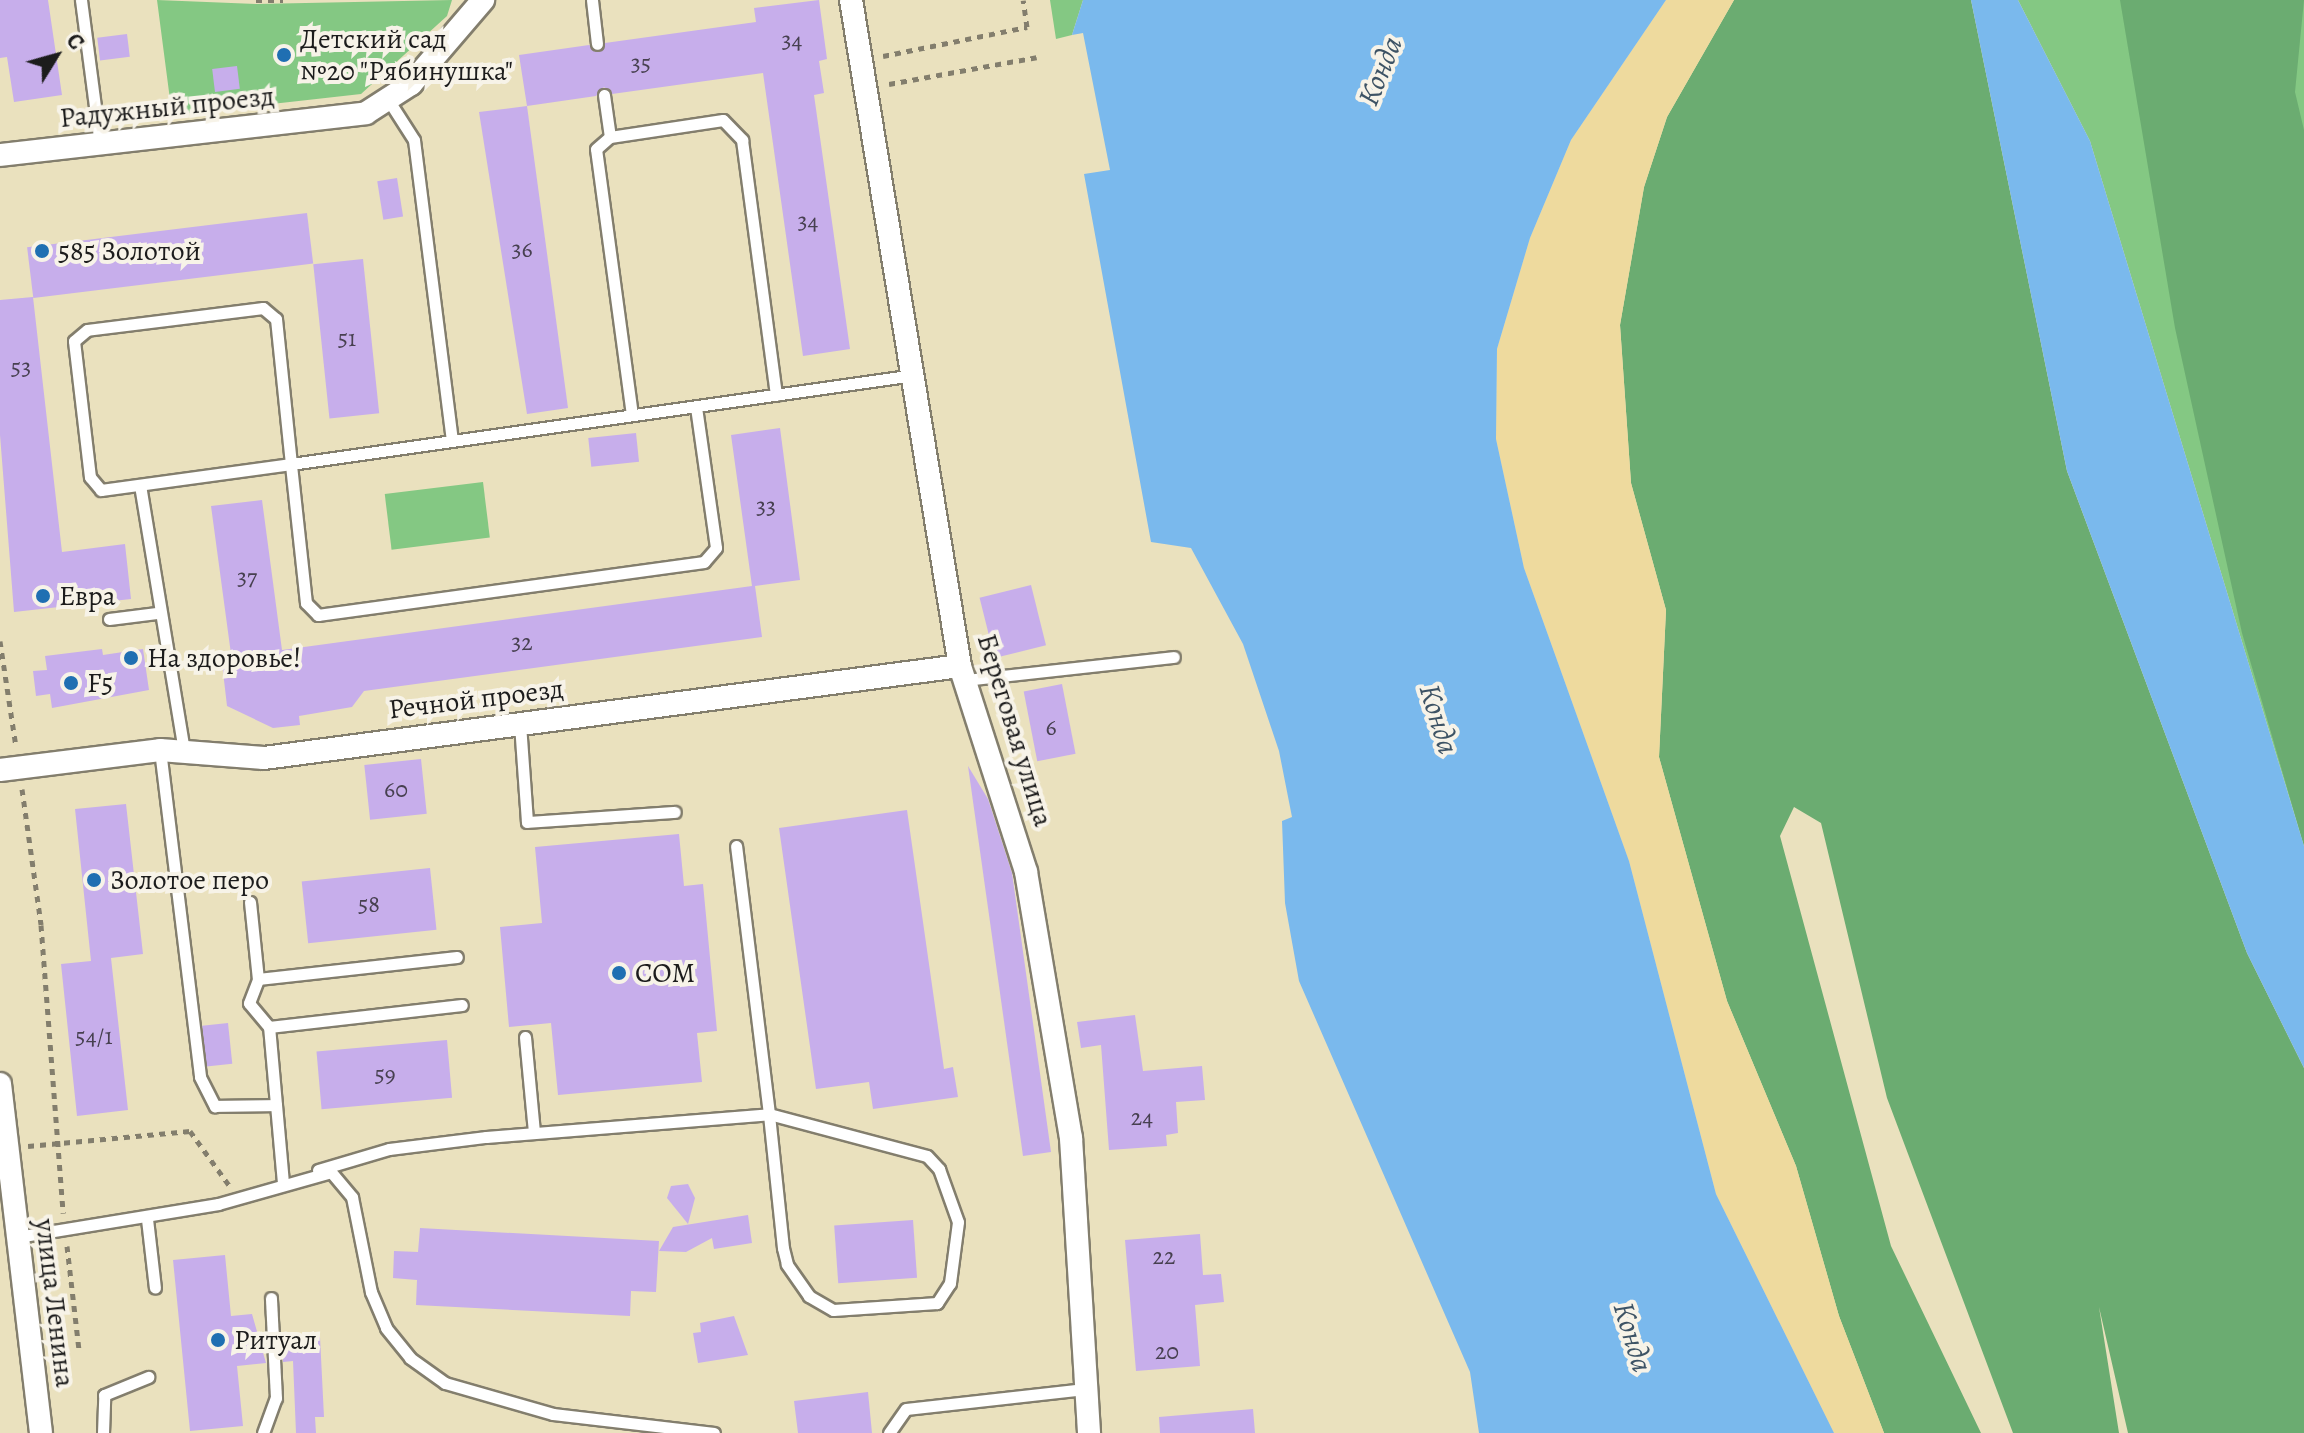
<!DOCTYPE html>
<meta charset="utf-8">
<style>
body{margin:0}
#map{position:relative;width:2304px;height:1433px;overflow:hidden;background:#eae1be;font-family:Alegreya,serif}
div>[style]{position:absolute}
[style*='--x']{left:calc(var(--x)*1px);top:calc(var(--y)*1px);width:calc(var(--w)*1px);rotate:calc(var(--a)*1deg)}
.green>*{inset:0;background:#84c883;transform-origin:0 0}
.forest>*{inset:0;background:#6bac71}
.sand>*{inset:0;background:#eeda9e}
.water>*{inset:0;background:#7ab9ed}
.building>*{inset:0;background:#c7aeeb;transform-origin:0 0}
.path>*{height:5px;margin-top:-2.5px;transform-origin:0;background:repeating-linear-gradient(90deg,#837e6d 0 6px,transparent 0 12px)}
.roads{filter:drop-shadow(2px 0 #837e6d) drop-shadow(-2px 0 #837e6d) drop-shadow(0 2px #837e6d) drop-shadow(0 -2px #837e6d)}
.service>*{height:11px;margin:-5.5px;padding:0 5.5px;transform-origin:5.5px;border-radius:5.5px;background:#fff}
.minor>*{height:22px;margin:-11px;padding:0 11px;transform-origin:11px;border-radius:11px;background:#fff}
.dots>*{width:22px;height:22px;translate:-50% -50%;box-sizing:border-box;border:4px solid #f7f3e8;border-radius:50%}
span{translate:-50% -50%;white-space:nowrap;text-align:center;line-height:1.15;-webkit-text-stroke:8px #f7f3e8;paint-order:stroke}
.number-label{font-size:24px;color:#474050}
.number-label span{-webkit-text-stroke-width:0}
.poi-label{font-size:28px;color:#1c1c1c}
.left{translate:0 -50%;text-align:left}
.street-label{font-size:28px;color:#1c1c1c}
.water-label{font-size:30px;color:#3d5365;font-style:italic}
.north{position:absolute;left:16px;top:16px;width:80px;height:80px;-webkit-text-stroke:6px #f7f3e8;paint-order:stroke;rotate:53deg;font-size:22px;font-weight:700;line-height:32px;text-align:center;color:#1c1c1c}
.north::after{content:'';display:block;margin:auto;width:28px;height:36px;background:#1c1c1c;clip-path:polygon(50% 0,100% 100%,50% 72%,0 100%)}
</style>
<div id="map">
<div class="green">
<div style="clip-path:polygon(157px 0,257px 4px,452px 0,447px 16px,361px 94px,172px 115px)"></div>
<div style="clip-path:polygon(1050px 0,1083px 0,1072px 35px,1056px 39px)"></div>
<div style="clip-path:polygon(2018px 0,2304px 0,2304px 846px,2090px 141px)"></div>
<div style="left:483px;top:482px;width:56px;height:99px;rotate:83deg"></div>
</div>
<div class="forest">
<div style="clip-path:polygon(1734px 0,1971px 0,2067px 471px,2247px 953px,2304px 1068px,2304px 1433px,2128px 1433px,2099px 1307px,2119px 1433px,2013px 1433px,1887px 1098px,1821px 823px,1794px 807px,1780px 836px,1891px 1246px,1981px 1433px,1884px 1433px,1839px 1316px,1796px 1166px,1727px 1001px,1659px 757px,1666px 610px,1631px 483px,1620px 325px,1644px 187px,1667px 117px)"></div>
<div style="clip-path:polygon(2120px 0,2304px 0,2295px 92px,2304px 130px,2304px 846px,2242px 633px,2175px 328px)"></div>
</div>
<div class="sand">
<div style="clip-path:polygon(1666px 0,1734px 0,1667px 117px,1644px 187px,1620px 325px,1631px 483px,1666px 610px,1659px 757px,1727px 1001px,1796px 1166px,1839px 1316px,1884px 1433px,1834px 1433px,1716px 1194px,1629px 861px,1524px 568px,1496px 439px,1497px 349px,1530px 238px,1571px 140px)"></div>
</div>
<div class="water">
<div style="clip-path:polygon(1083px 0,1666px 0,1571px 140px,1530px 238px,1497px 349px,1496px 439px,1524px 568px,1629px 861px,1716px 1194px,1834px 1433px,1479px 1433px,1470px 1372px,1299px 981px,1285px 903px,1282px 821px,1292px 817px,1279px 751px,1243px 644px,1191px 548px,1151px 542px,1084px 174px,1110px 170px,1083px 33px,1072px 35px)"></div>
<div style="clip-path:polygon(1971px 0,2018px 0,2090px 141px,2304px 846px,2304px 1068px,2247px 953px,2067px 471px)"></div>
</div>
<div class="building">
<div style="clip-path:polygon(0 0,48px 0,62px 95px,14px 102px,7px 57px,0 58px)"></div>
<div style="clip-path:polygon(819px 0,827px 59px,819px 61px,824px 93px,814px 95px,850px 349px,803px 356px,763px 73px,612px 94px,604px 87px,596px 96px,527px 106px,519px 55px,589px 45px,599px 52px,605px 43px,756px 22px,754px 8px)"></div>
<div style="left:127px;top:34px;width:23px;height:30px;rotate:83deg"></div>
<div style="left:237px;top:66px;width:23px;height:25px;rotate:83deg"></div>
<div style="clip-path:polygon(527px 106px,568px 408px,527px 414px,479px 112px)"></div>
<div style="left:397px;top:178px;width:39px;height:20px;rotate:81deg"></div>
<div style="left:307px;top:213px;width:51px;height:282px;rotate:83deg"></div>
<div style="left:363px;top:259px;width:155px;height:50px;rotate:84deg"></div>
<div style="clip-path:polygon(33px 297px,62px 552px,125px 544px,131px 599px,14px 612px,0 435px,0 300px)"></div>
<div style="clip-path:polygon(780px 428px,800px 580px,755px 586px,762px 637px,364px 691px,352px 707px,299px 716px,300px 725px,273px 728px,227px 706px,222px 663px,231px 654px,211px 506px,262px 500px,282px 650px,752px 586px,731px 435px)"></div>
<div style="left:636px;top:433px;width:29px;height:48px;rotate:84deg"></div>
<div style="left:1031px;top:585px;width:62px;height:53px;rotate:76deg"></div>
<div style="clip-path:polygon(102px 649px,103px 655px,143px 649px,149px 690px,52px 708px,50px 694px,36px 696px,33px 671px,47px 670px,45px 656px)"></div>
<div style="left:1062px;top:684px;width:71px;height:39px;rotate:79deg"></div>
<div style="left:421px;top:759px;width:55px;height:57px;rotate:84deg"></div>
<div style="clip-path:polygon(968px 766px,988px 799px,1012px 873px,1051px 1152px,1023px 1156px)"></div>
<div style="clip-path:polygon(126px 804px,143px 954px,111px 958px,128px 1110px,77px 1116px,61px 964px,91px 961px,75px 809px)"></div>
<div style="clip-path:polygon(907px 810px,944px 1069px,953px 1067px,958px 1097px,873px 1109px,869px 1082px,816px 1089px,779px 828px)"></div>
<div style="clip-path:polygon(679px 834px,684px 886px,703px 884px,717px 1031px,697px 1033px,702px 1082px,558px 1095px,551px 1023px,509px 1027px,500px 927px,542px 923px,535px 847px)"></div>
<div style="left:430px;top:868px;width:62px;height:129px;rotate:84deg"></div>
<div style="clip-path:polygon(1135px 1015px,1143px 1071px,1202px 1066px,1205px 1100px,1176px 1102px,1178px 1133px,1166px 1135px,1167px 1146px,1109px 1150px,1101px 1045px,1081px 1048px,1077px 1022px)"></div>
<div style="left:228px;top:1023px;width:41px;height:26px;rotate:84deg"></div>
<div style="left:447px;top:1040px;width:58px;height:131px;rotate:85deg"></div>
<div style="clip-path:polygon(688px 1184px,695px 1198px,688px 1224px,667px 1198px,671px 1186px)"></div>
<div style="clip-path:polygon(748px 1215px,752px 1243px,714px 1249px,712px 1238px,686px 1252px,659px 1251px,673px 1227px)"></div>
<div style="left:913px;top:1220px;width:58px;height:79px;rotate:86deg"></div>
<div style="clip-path:polygon(420px 1228px,659px 1241px,656px 1292px,631px 1291px,630px 1316px,416px 1305px,417px 1280px,393px 1278px,394px 1251px,418px 1252px)"></div>
<div style="clip-path:polygon(1200px 1234px,1203px 1275px,1221px 1274px,1224px 1302px,1195px 1305px,1200px 1366px,1136px 1371px,1125px 1240px)"></div>
<div style="clip-path:polygon(225px 1255px,231px 1316px,252px 1314px,266px 1363px,237px 1366px,243px 1426px,190px 1431px,173px 1260px)"></div>
<div style="clip-path:polygon(734px 1316px,748px 1355px,698px 1363px,693px 1333px,701px 1332px,700px 1323px)"></div>
<div style="clip-path:polygon(320px 1337px,324px 1417px,315px 1417px,316px 1433px,296px 1433px,293px 1361px,283px 1362px,282px 1339px)"></div>
<div style="clip-path:polygon(868px 1392px,872px 1433px,798px 1433px,794px 1401px)"></div>
<div style="clip-path:polygon(1253px 1409px,1255px 1433px,1160px 1433px,1159px 1417px)"></div>
</div>
<div class="path">
<div style="--x:256;--y:0;--w:27;--a:0"></div>
<div style="--x:883;--y:56;--w:147;--a:-11.4"></div>
<div style="--x:1027;--y:27;--w:27;--a:-98"></div>
<div style="--x:889;--y:84;--w:150;--a:-10.3"></div>
<div style="--x:0;--y:641;--w:107;--a:81.4"></div>
<div style="--x:22;--y:789;--w:137;--a:82"></div>
<div style="--x:41;--y:925;--w:289;--a:85.6"></div>
<div style="--x:28;--y:1146;--w:163;--a:-5.3"></div>
<div style="--x:190;--y:1131;--w:67;--a:54.2"></div>
<div style="--x:67;--y:1246;--w:104;--a:83.4"></div>
</div>
<div class="roads">
<div class="service">
<div style="--x:81;--y:0;--w:146;--a:82.5"></div>
<div style="--x:592;--y:0;--w:44;--a:83.5"></div>
<div style="--x:604;--y:95;--w:42;--a:81.9"></div>
<div style="--x:389;--y:101;--w:46;--a:57.3"></div>
<div style="--x:414;--y:140;--w:303;--a:82.8"></div>
<div style="--x:696;--y:407;--w:142;--a:81.9"></div>
<div style="--x:716;--y:548;--w:18;--a:131"></div>
<div style="--x:704;--y:562;--w:390;--a:172.2"></div>
<div style="--x:318;--y:615;--w:17;--a:-135"></div>
<div style="--x:306;--y:603;--w:140;--a:-96.2"></div>
<div style="--x:291;--y:464;--w:146;--a:-95.9"></div>
<div style="--x:276;--y:319;--w:17;--a:-140"></div>
<div style="--x:263;--y:308;--w:177;--a:172.9"></div>
<div style="--x:87;--y:330;--w:17;--a:140"></div>
<div style="--x:74;--y:341;--w:137;--a:83.3"></div>
<div style="--x:90;--y:477;--w:17;--a:50"></div>
<div style="--x:101;--y:490;--w:192;--a:-7.8"></div>
<div style="--x:291;--y:464;--w:622;--a:-8.13"></div>
<div style="--x:632;--y:415;--w:268;--a:-97.7"></div>
<div style="--x:596;--y:149;--w:18;--a:-41"></div>
<div style="--x:610;--y:137;--w:114;--a:-8.6"></div>
<div style="--x:723;--y:120;--w:28;--a:46"></div>
<div style="--x:742;--y:140;--w:257;--a:82.4"></div>
<div style="--x:140;--y:485;--w:270;--a:80.6"></div>
<div style="--x:109;--y:619;--w:48;--a:-7.1"></div>
<div style="--x:965;--y:680;--w:210;--a:-6.3"></div>
<div style="--x:520;--y:724;--w:98;--a:85.9"></div>
<div style="--x:527;--y:822;--w:148;--a:-3.9"></div>
<div style="--x:160;--y:750;--w:329;--a:83"></div>
<div style="--x:200;--y:1077;--w:33;--a:63"></div>
<div style="--x:215;--y:1106;--w:61;--a:-0.9"></div>
<div style="--x:250;--y:902;--w:77;--a:84.1"></div>
<div style="--x:269;--y:1027;--w:31;--a:-130"></div>
<div style="--x:249;--y:1003;--w:26;--a:-69"></div>
<div style="--x:258;--y:979;--w:200;--a:-6.3"></div>
<div style="--x:525;--y:1037;--w:96;--a:84.6"></div>
<div style="--x:318;--y:1170;--w:74;--a:-16.5"></div>
<div style="--x:389;--y:1149;--w:98;--a:-7.1"></div>
<div style="--x:486;--y:1137;--w:284;--a:-4.6"></div>
<div style="--x:769;--y:1114;--w:163;--a:14.9"></div>
<div style="--x:927;--y:1156;--w:18;--a:47"></div>
<div style="--x:939;--y:1169;--w:56;--a:70.3"></div>
<div style="--x:958;--y:1222;--w:62;--a:97.5"></div>
<div style="--x:950;--y:1283;--w:24;--a:123"></div>
<div style="--x:937;--y:1303;--w:104;--a:176.1"></div>
<div style="--x:833;--y:1310;--w:28;--a:-150"></div>
<div style="--x:809;--y:1296;--w:39;--a:-125"></div>
<div style="--x:787;--y:1264;--w:16;--a:-104"></div>
<div style="--x:783;--y:1248;--w:135;--a:-96"></div>
<div style="--x:769;--y:1114;--w:270;--a:-97"></div>
<div style="--x:283;--y:1183;--w:157;--a:-95.1"></div>
<div style="--x:269;--y:1027;--w:194;--a:-6.5"></div>
<div style="--x:147;--y:1219;--w:69;--a:83.4"></div>
<div style="--x:17;--y:1237;--w:204;--a:-9.3"></div>
<div style="--x:218;--y:1204;--w:117;--a:-15.8"></div>
<div style="--x:331;--y:1172;--w:33;--a:50"></div>
<div style="--x:352;--y:1197;--w:97;--a:78.7"></div>
<div style="--x:371;--y:1292;--w:39;--a:67"></div>
<div style="--x:386;--y:1328;--w:38;--a:51"></div>
<div style="--x:410;--y:1358;--w:43;--a:35.5"></div>
<div style="--x:445;--y:1383;--w:112;--a:16"></div>
<div style="--x:553;--y:1414;--w:162;--a:6.7"></div>
<div style="--x:103;--y:1433;--w:38;--a:-88"></div>
<div style="--x:104;--y:1395;--w:48;--a:-22.2"></div>
<div style="--x:263;--y:1433;--w:37;--a:-70"></div>
<div style="--x:276;--y:1398;--w:100;--a:-92.9"></div>
<div style="--x:889;--y:1433;--w:29;--a:-55"></div>
<div style="--x:906;--y:1409;--w:180;--a:-6.4"></div>
</div>
<div class="minor">
<div style="--x:851;--y:0;--w:675;--a:80.71"></div>
<div style="--x:960;--y:666;--w:216;--a:72.2"></div>
<div style="--x:1026;--y:872;--w:270;--a:80.4"></div>
<div style="--x:1071;--y:1138;--w:296;--a:86.5"></div>
<div style="--x:0;--y:155;--w:368;--a:-6.5"></div>
<div style="--x:366;--y:113;--w:54;--a:-32.8"></div>
<div style="--x:411;--y:84;--w:111;--a:-49.4"></div>
<div style="--x:0;--y:770;--w:161;--a:-7.1"></div>
<div style="--x:160;--y:750;--w:104;--a:4.4"></div>
<div style="--x:264;--y:758;--w:702;--a:-7.53"></div>
<div style="--x:0;--y:1084;--w:351;--a:83.3"></div>
</div>
</div>
<div class="dots">
<div style="left:284px;top:55px;background:#1f6fb2"></div>
<div style="left:42px;top:251px;background:#1f6fb2"></div>
<div style="left:43px;top:596px;background:#1f6fb2"></div>
<div style="left:131px;top:658px;background:#1f6fb2"></div>
<div style="left:71px;top:683px;background:#1f6fb2"></div>
<div style="left:94px;top:880px;background:#1f6fb2"></div>
<div style="left:619px;top:973px;background:#1f6fb2"></div>
<div style="left:218px;top:1340px;background:#1f6fb2"></div>
</div>
<div class="number-label">
<span style="left:792px;top:41px">34</span>
<span style="left:641px;top:64px">35</span>
<span style="left:808px;top:222px">34</span>
<span style="left:522px;top:250px">36</span>
<span style="left:347px;top:339px">51</span>
<span style="left:21px;top:368px">53</span>
<span style="left:766px;top:507px">33</span>
<span style="left:247px;top:578px">37</span>
<span style="left:522px;top:643px">32</span>
<span style="left:1051px;top:728px">6</span>
<span style="left:396px;top:790px">60</span>
<span style="left:369px;top:905px">58</span>
<span style="left:94px;top:1037px">54/1</span>
<span style="left:385px;top:1075px">59</span>
<span style="left:1142px;top:1118px">24</span>
<span style="left:1164px;top:1257px">22</span>
<span style="left:1167px;top:1352px">20</span>
</div>
<div class="poi-label">
<span class="left" style="left:300px;top:55px">Детский сад<br>№20 "Рябинушка"</span>
<span class="left" style="left:58px;top:251px">585 Золотой</span>
<span class="left" style="left:59px;top:596px">Евра</span>
<span class="left" style="left:147px;top:658px">На здоровье!</span>
<span class="left" style="left:87px;top:683px">F5</span>
<span class="left" style="left:110px;top:880px">Золотое перо</span>
<span class="left" style="left:635px;top:973px">СОМ</span>
<span class="left" style="left:234px;top:1340px">Ритуал</span>
</div>
<div class="street-label">
<span style="left:167px;top:107px;rotate:-6deg">Радужный проезд</span>
<span style="left:476px;top:699px;rotate:-7deg">Речной проезд</span>
<span style="left:1015px;top:730px;rotate:73deg">Береговая улица</span>
<span style="left:55px;top:1303px;rotate:83deg">улица Ленина</span>
</div>
<div class="water-label">
<span style="left:1380px;top:71px;rotate:-68deg">Конда</span>
<span style="left:1439px;top:719px;rotate:73deg">Конда</span>
<span style="left:1633px;top:1337px;rotate:73deg">Конда</span>
</div>
<div class="north">С</div>
</div>
